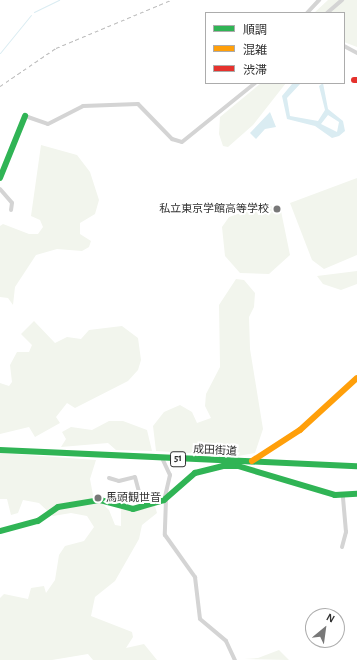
<!DOCTYPE html>
<meta charset="utf-8">
<style>
body{margin:0}
#map{position:relative;width:357px;height:660px;overflow:hidden;background:#fff;font-family:"Alegreya Sans","Noto Sans JP",sans-serif}
div>[style]{position:absolute}
[style*='--x']{left:calc(var(--x)*1px);top:calc(var(--y)*1px);width:calc(var(--w)*1px);rotate:calc(var(--a)*1deg)}
.green>*{inset:0;background:#f2f5ed}
.water>*{inset:0;background:#daecf2}
.stream>*{height:1px;margin:-0.5px;padding:0 0.5px;transform-origin:0.5px;border-radius:0.5px;background:#daecf2}
.street>*{height:4px;margin:-2px;padding:0 2px;transform-origin:2px;border-radius:2px;background:#d4d4d4}
.fast>*{height:6px;margin:-3px;padding:0 3px;transform-origin:3px;border-radius:3px;background:#30b455}
.slow>*{height:6px;margin:-3px;padding:0 3px;transform-origin:3px;border-radius:3px;background:#ff9f0a}
.jam>*{height:6px;margin:-3px;padding:0 3px;transform-origin:3px;border-radius:3px;background:#e5322d}
.rail>*{height:1px;margin-top:-0.5px;transform-origin:0;background:repeating-linear-gradient(90deg,#bcbcbc 0 4px,transparent 0 7px)}
.dots>*{width:11px;height:11px;translate:-50% -50%;box-sizing:border-box;border:2px solid #fff;border-radius:50%}
span{translate:-50% -50%;white-space:nowrap;text-align:center;line-height:1.15;-webkit-text-stroke:4px #fff;paint-order:stroke}
.shield-label span{padding:1px 3px;background:#fff;border:1px solid;border-radius:3px;-webkit-text-stroke-width:0}
.shield-label{font-size:10px;color:#303030;font-weight:700}
.poi-label{font-size:11px;color:#303030}
.right{translate:-100% -50%;text-align:right}
.left{translate:0 -50%;text-align:left}
.street-label{font-size:11px;color:#303030}
.legend{position:absolute;left:205px;top:12px;width:140px;height:72px;box-sizing:border-box;background:#fff;border:1px solid #acacac;margin:0;padding:5px 7px;list-style:none;font-size:12px;color:#303030}
.legend li{display:flex;align-items:center;gap:8px;height:20px}
.legend b{width:20px;border:1px solid #acacac}
.north{position:absolute;left:305px;top:608px;width:40px;height:40px;box-sizing:border-box;background:#fff;border:1px solid #acacac;border-radius:50%;rotate:29deg;font-size:11px;font-weight:700;line-height:16px;text-align:center;color:#303030}
.north::after{content:'';display:block;margin:auto;width:14px;height:18px;background:#787878;clip-path:polygon(50% 0,100% 100%,50% 72%,0 100%)}
</style>
<div id="map">
<div class="green">
<div style="clip-path:polygon(328px 0,357px 0,357px 47px,344px 42px,344px 13px,314px 13px)"></div>
<div style="clip-path:polygon(261px 83px,286px 83px,253px 125px,228px 147px,223px 146px,219px 134px,220px 117px)"></div>
<div style="clip-path:polygon(41px 145px,77px 155px,90px 172px,99px 200px,95px 214px,80px 223px,80px 234px,91px 241px,89px 247px,82px 251px,57px 249px,36px 255px,15px 287px,13px 305px,8px 298px,0 297px,0 226px,3px 224px,29px 234px,38px 234px,43px 227px,40px 220px,31px 216px)"></div>
<div style="clip-path:polygon(357px 178px,357px 255px,324px 269px,312px 260px,290px 203px)"></div>
<div style="clip-path:polygon(267px 204px,281px 211px,290px 255px,269px 274px,240px 273px,225px 256px,222px 227px,229px 217px)"></div>
<div style="clip-path:polygon(357px 271px,357px 284px,341px 290px,323px 284px,317px 276px)"></div>
<div style="clip-path:polygon(236px 279px,244px 280px,255px 293px,254px 307px,249px 317px,250px 349px,263px 429px,255px 453px,238px 456px,156px 451px,153px 426px,164px 412px,180px 405px,192px 412px,197px 423px,211px 418px,205px 406px,206px 394px,220px 367px,219px 305px)"></div>
<div style="clip-path:polygon(34px 321px,55px 343px,67px 337px,81px 339px,89px 330px,122px 326px,138px 338px,141px 360px,138px 370px,128px 381px,75px 408px,67px 403px,56px 417px,60px 423px,35px 437px,29px 427px,0 434px,0 383px,9px 386px,12px 382px,10px 365px,17px 352px,29px 352px,32px 345px,21px 334px)"></div>
<div style="clip-path:polygon(109px 421px,123px 421px,147px 430px,152px 451px,116px 450px,108px 443px,61px 447px,66px 439px,62px 432px,71px 427px,92px 430px)"></div>
<div style="clip-path:polygon(0 453px,96px 460px,90px 479px,93px 495px,109px 510px,115px 525px,121px 526px,121px 508px,155px 506px,157px 513px,142px 525px,139px 539px,115px 581px,95px 597px,91px 616px,132px 632px,133px 637px,126px 648px,144px 644px,157px 660px,93px 660px,88px 654px,52px 660px,0 660px,0 598px,4px 594px,28px 599px,31px 588px,44px 586px,46px 593px,55px 580px,59px 555px,65px 546px,84px 541px,94px 527px,87px 516px,71px 513px,53px 516px,39px 503px,23px 500px,18px 513px,11px 515px,7px 499px,0 499px)"></div>
<div style="clip-path:polygon(279px 650px,289px 660px,244px 659px,258px 658px)"></div>
</div>
<div class="water">
<div style="clip-path:polygon(evenodd,301px 83px,287px 98px,290px 116px,318px 121px,325px 110px,319px 86px,323px 83px,328px 109px,343px 121px,345px 131px,339px 136px,332px 138px,315px 126px,287px 119px,282px 96px,292px 84px,301px 83px,328px 115px,339px 122px,337px 132px,321px 124px,328px 115px)"></div>
<div style="clip-path:polygon(270px 112px,276px 127px,265px 129px,256px 139px,250px 133px)"></div>
</div>
<div class="stream">
<div style="--x:34;--y:12;--w:28;--a:-26"></div>
<div style="--x:0;--y:53;--w:49;--a:-50.8"></div>
</div>
<div class="street">
<div style="--x:307;--y:13;--w:18;--a:-47"></div>
<div style="--x:327;--y:13;--w:20;--a:-41"></div>
<div style="--x:344;--y:46;--w:15;--a:28"></div>
<div style="--x:25;--y:116;--w:24;--a:19"></div>
<div style="--x:48;--y:124;--w:39;--a:-27"></div>
<div style="--x:83;--y:106;--w:55;--a:-2.1"></div>
<div style="--x:138;--y:104;--w:49;--a:45.8"></div>
<div style="--x:172;--y:139;--w:10;--a:17"></div>
<div style="--x:182;--y:142;--w:94;--a:-38.9"></div>
<div style="--x:0;--y:189;--w:18;--a:49"></div>
<div style="--x:12;--y:203;--w:7;--a:98"></div>
<div style="--x:162;--y:458;--w:19;--a:65"></div>
<div style="--x:170;--y:475;--w:26;--a:103"></div>
<div style="--x:109;--y:478;--w:10;--a:17"></div>
<div style="--x:119;--y:481;--w:16;--a:-14"></div>
<div style="--x:135;--y:477;--w:30;--a:75"></div>
<div style="--x:166;--y:499;--w:36;--a:92"></div>
<div style="--x:165;--y:535;--w:52;--a:54.5"></div>
<div style="--x:195;--y:577;--w:42;--a:83.2"></div>
<div style="--x:200;--y:619;--w:34;--a:40"></div>
<div style="--x:226;--y:641;--w:21;--a:65"></div>
<div style="--x:342;--y:547;--w:16;--a:-75"></div>
<div style="--x:346;--y:532;--w:37;--a:-95"></div>
</div>
<div class="fast">
<div style="--x:0;--y:178;--w:67;--a:-68"></div>
<div style="--x:0;--y:450;--w:357;--a:2.6"></div>
<div style="--x:0;--y:531;--w:39;--a:-15"></div>
<div style="--x:38;--y:521;--w:24;--a:-35"></div>
<div style="--x:58;--y:507;--w:43;--a:-9.5"></div>
<div style="--x:100;--y:500;--w:34;--a:15"></div>
<div style="--x:133;--y:509;--w:32;--a:-16"></div>
<div style="--x:164;--y:500;--w:41;--a:-41.1"></div>
<div style="--x:195;--y:473;--w:29;--a:-14"></div>
<div style="--x:223;--y:466;--w:15;--a:0"></div>
<div style="--x:238;--y:466;--w:101;--a:16.6"></div>
<div style="--x:335;--y:495;--w:22;--a:-3"></div>
</div>
<div class="slow">
<div style="--x:252;--y:461;--w:57;--a:-32.9"></div>
<div style="--x:300;--y:430;--w:77;--a:-42.4"></div>
</div>
<div class="jam">
<div style="--x:354;--y:80;--w:3;--a:0"></div>
</div>
<div class="rail">
<div style="--x:0;--y:86;--w:68;--a:-34.2"></div>
<div style="--x:56;--y:48;--w:125;--a:-22.7"></div>
</div>
<div class="dots">
<div style="left:277px;top:209px;background:#787878"></div>
<div style="left:98px;top:498px;background:#787878"></div>
</div>
<div class="shield-label">
<span style="left:178px;top:459px">51</span>
</div>
<div class="poi-label">
<span class="right" style="left:269px;top:209px">私立東京学館高等学校</span>
<span class="left" style="left:106px;top:498px">馬頭観世音</span>
</div>
<div class="street-label">
<span style="left:215px;top:451px;rotate:3deg">成田街道</span>
</div>
<ul class="legend">
<li><b style="height:5px;background:#30b455"></b>順調</li>
<li><b style="height:5px;background:#ff9f0a"></b>混雑</li>
<li><b style="height:5px;background:#e5322d"></b>渋滞</li>
</ul>
<div class="north">N</div>
</div>
